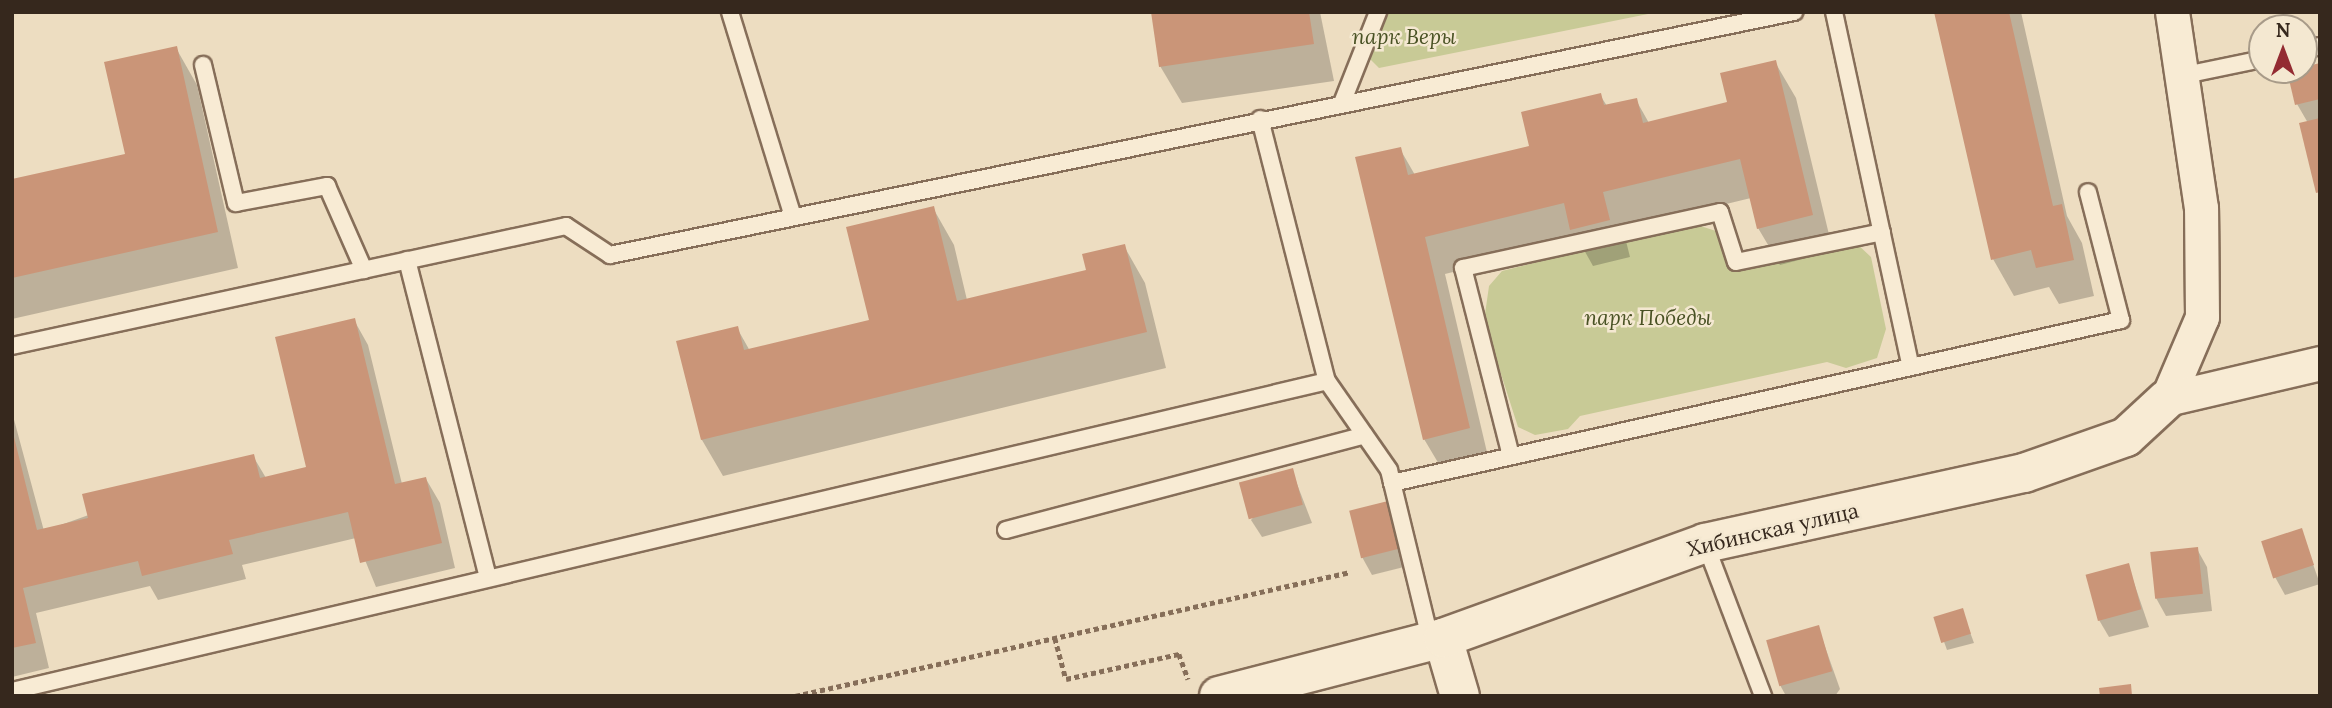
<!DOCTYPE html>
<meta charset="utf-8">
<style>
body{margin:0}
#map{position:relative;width:2332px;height:708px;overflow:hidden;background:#edddc1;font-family:Lora,serif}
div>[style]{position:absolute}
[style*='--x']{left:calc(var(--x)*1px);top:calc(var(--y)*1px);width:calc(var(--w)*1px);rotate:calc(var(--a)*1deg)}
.green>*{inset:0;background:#c8ca96}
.shadow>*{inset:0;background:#0003}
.building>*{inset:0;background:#ca9578;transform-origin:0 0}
.path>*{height:4.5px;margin-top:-2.25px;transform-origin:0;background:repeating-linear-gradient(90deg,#866e59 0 5px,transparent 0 8.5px)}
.roads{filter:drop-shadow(2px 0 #866e59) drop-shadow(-2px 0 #866e59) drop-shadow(0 2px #866e59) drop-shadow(0 -2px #866e59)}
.lane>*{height:16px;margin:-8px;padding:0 8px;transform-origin:8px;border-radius:8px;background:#f8ebd4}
.street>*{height:33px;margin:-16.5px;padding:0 16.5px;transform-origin:16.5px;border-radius:16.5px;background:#f8ebd4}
.secondary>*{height:38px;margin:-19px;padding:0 19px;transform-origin:19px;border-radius:19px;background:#f8ebd4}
span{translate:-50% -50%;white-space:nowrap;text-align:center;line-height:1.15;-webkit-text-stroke:5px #f4e8d1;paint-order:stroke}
.park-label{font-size:21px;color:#495224;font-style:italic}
.street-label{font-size:21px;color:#36281d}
.frame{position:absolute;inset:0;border:14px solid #36281d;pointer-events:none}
.north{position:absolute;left:2248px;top:14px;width:70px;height:70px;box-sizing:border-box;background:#f4e8d1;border:2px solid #a89b89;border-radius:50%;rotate:0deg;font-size:19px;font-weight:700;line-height:28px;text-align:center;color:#36281d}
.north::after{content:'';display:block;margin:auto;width:24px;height:32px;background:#932b32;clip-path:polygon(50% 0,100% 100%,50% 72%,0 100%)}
</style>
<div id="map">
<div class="green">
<div style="clip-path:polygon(1389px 12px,1658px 12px,1379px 68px,1367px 56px)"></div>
<div style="clip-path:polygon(1691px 223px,1716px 231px,1733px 268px,1856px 243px,1871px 257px,1886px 329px,1877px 358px,1846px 368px,1827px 362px,1580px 416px,1568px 429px,1535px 435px,1518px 427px,1484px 321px,1489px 286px,1502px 271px)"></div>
</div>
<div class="shadow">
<div style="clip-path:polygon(1153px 12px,1320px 12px,1334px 81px,1182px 103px,1160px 66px)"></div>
<div style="clip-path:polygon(1936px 12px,2021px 12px,2067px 216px,2082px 243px,2094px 296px,2059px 304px,2049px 287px,2014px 296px,1993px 259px)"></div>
<div style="clip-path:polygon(176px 48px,197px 85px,238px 268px,12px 319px,12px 180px,127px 155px)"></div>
<div style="clip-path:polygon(1775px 62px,1796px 98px,1833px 251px,1780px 265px,1758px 228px,1751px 198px,1623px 229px,1630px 257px,1593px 266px,1579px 241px,1445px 274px,1490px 465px,1446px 476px,1424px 439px,1400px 149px,1415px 175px,1531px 147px,1600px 95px,1607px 106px,1636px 100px,1649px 123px,1729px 104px)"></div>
<div style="clip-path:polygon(2320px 65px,2320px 195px,2308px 123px,2297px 104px)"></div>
<div style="clip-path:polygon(933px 208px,954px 245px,967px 300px,1088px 271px,1124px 246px,1145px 283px,1166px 368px,723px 476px,702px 440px,678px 342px,737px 328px,750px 351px,871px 321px)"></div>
<div style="clip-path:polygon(354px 320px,368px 345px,402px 484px,426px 479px,440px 503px,455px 568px,376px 587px,356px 538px,242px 565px,246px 579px,158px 600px,150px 586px,36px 613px,49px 668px,12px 677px,12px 412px,44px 531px,253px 456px,266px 478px,308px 469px)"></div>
<div style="clip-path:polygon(1292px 471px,1312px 523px,1262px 537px,1251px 520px)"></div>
<div style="clip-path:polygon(1387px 503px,1408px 566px,1372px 575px,1362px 557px)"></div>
<div style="clip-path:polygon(2301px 530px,2320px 584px,2285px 595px,2275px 577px)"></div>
<div style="clip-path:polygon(2197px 549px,2207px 567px,2212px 611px,2166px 616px,2156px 598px)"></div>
<div style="clip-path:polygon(2128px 565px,2149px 627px,2109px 637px,2099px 620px)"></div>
<div style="clip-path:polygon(1962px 610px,1974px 643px,1947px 650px,1935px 617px)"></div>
<div style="clip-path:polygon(1818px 627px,1840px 689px,1835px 696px,1786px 696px,1780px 685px)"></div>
</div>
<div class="building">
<div style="clip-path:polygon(1151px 12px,1309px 12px,1314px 44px,1159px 67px)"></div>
<div style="clip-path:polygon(1934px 12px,2009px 12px,2053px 206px,2062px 204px,2074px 260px,2036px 268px,2031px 250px,1991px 260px)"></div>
<div style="clip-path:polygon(177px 46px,218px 232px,12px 278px,12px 179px,125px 154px,104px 62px)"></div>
<div style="clip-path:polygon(1776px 60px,1813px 215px,1757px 229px,1740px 159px,1603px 192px,1610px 220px,1570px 230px,1564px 203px,1425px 237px,1470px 428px,1423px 440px,1355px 157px,1401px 147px,1408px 175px,1529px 146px,1521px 112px,1601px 93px,1604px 105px,1637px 98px,1643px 123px,1727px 102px,1720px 73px)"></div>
<div style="clip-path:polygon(2320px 63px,2320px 99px,2295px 105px,2287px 71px)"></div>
<div style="clip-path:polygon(2320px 118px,2320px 192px,2316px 193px,2299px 123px)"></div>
<div style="clip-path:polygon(934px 206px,957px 301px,1086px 270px,1082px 254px,1125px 244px,1147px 332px,701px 440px,676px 341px,738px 326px,744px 350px,869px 320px,846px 227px)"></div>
<div style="clip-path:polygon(355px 318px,395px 484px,426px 477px,442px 543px,360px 563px,348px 512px,229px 540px,233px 554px,142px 576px,138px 561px,23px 588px,36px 643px,12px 648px,12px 429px,37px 530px,88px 518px,82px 494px,254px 454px,260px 478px,306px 467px,275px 337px)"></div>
<div style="left:1293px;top:468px;width:38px;height:56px;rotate:75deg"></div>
<div style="left:1388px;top:501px;width:49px;height:40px;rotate:76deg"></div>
<div style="left:2302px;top:528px;width:39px;height:43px;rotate:72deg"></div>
<div style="left:2198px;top:547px;width:47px;height:48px;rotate:84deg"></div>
<div style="left:2129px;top:563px;width:48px;height:45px;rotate:75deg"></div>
<div style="left:1963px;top:608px;width:27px;height:31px;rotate:73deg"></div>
<div style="left:1819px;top:625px;width:48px;height:55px;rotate:74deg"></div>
<div style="clip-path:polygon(2131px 684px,2132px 696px,2100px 696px,2099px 688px)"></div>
</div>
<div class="path">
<div style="--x:1055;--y:638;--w:42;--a:75"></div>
<div style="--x:1066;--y:679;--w:116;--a:-12.5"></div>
<div style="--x:1179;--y:654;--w:27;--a:70"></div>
<div style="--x:795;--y:696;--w:569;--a:-12.59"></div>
</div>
<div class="roads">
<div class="lane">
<div style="--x:730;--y:12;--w:210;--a:72.9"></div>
<div style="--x:1834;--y:12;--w:363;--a:77.8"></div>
<div style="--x:2304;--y:50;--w:16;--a:-14"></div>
<div style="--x:203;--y:65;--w:142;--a:76.6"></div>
<div style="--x:236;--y:203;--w:93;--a:-10.6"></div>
<div style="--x:327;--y:186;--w:92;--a:66.2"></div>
<div style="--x:2185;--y:75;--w:79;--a:-11.7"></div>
<div style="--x:1342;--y:103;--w:98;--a:-68.4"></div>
<div style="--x:1260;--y:119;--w:270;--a:75.7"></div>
<div style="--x:1327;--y:381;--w:108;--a:55.1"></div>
<div style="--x:1389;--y:470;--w:177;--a:76.3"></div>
<div style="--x:407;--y:260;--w:328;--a:75.7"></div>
<div style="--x:12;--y:346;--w:567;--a:-12.22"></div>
<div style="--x:566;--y:226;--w:53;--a:33.4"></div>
<div style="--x:610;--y:255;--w:1209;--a:-11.6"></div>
<div style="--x:1511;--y:456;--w:194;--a:-104.3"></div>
<div style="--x:1463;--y:268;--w:263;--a:-12.3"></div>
<div style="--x:1720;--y:212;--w:52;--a:72.3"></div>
<div style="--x:1736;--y:262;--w:149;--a:-11.6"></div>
<div style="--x:1392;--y:483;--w:747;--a:-12.6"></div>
<div style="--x:2121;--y:320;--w:132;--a:-104.5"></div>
<div style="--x:1006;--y:530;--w:371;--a:-14.8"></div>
<div style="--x:1705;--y:543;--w:164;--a:69.2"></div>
<div style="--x:12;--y:691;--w:1351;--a:-13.26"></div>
</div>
<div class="street">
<div style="--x:2167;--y:399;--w:89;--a:-66.9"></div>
<div style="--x:2202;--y:317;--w:109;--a:-90.5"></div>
<div style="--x:2201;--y:208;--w:198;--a:-98.4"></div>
<div style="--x:2167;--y:399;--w:157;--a:-13.2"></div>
</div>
<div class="secondary">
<div style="--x:1443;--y:638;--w:60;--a:73.7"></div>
<div style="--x:1219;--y:696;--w:231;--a:-14.5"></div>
<div style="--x:1443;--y:638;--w:279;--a:-19.9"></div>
<div style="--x:1705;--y:543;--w:327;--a:-12.4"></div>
<div style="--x:2024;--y:473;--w:108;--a:-19.4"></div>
<div style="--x:2126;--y:437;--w:56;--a:-42.8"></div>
</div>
</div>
<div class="park-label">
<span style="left:1404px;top:37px">парк Веры</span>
<span style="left:1648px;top:318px">парк Победы</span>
</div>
<div class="street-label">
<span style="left:1773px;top:530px;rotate:-13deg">Хибинская улица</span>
</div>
<div class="frame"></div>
<div class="north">N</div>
</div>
